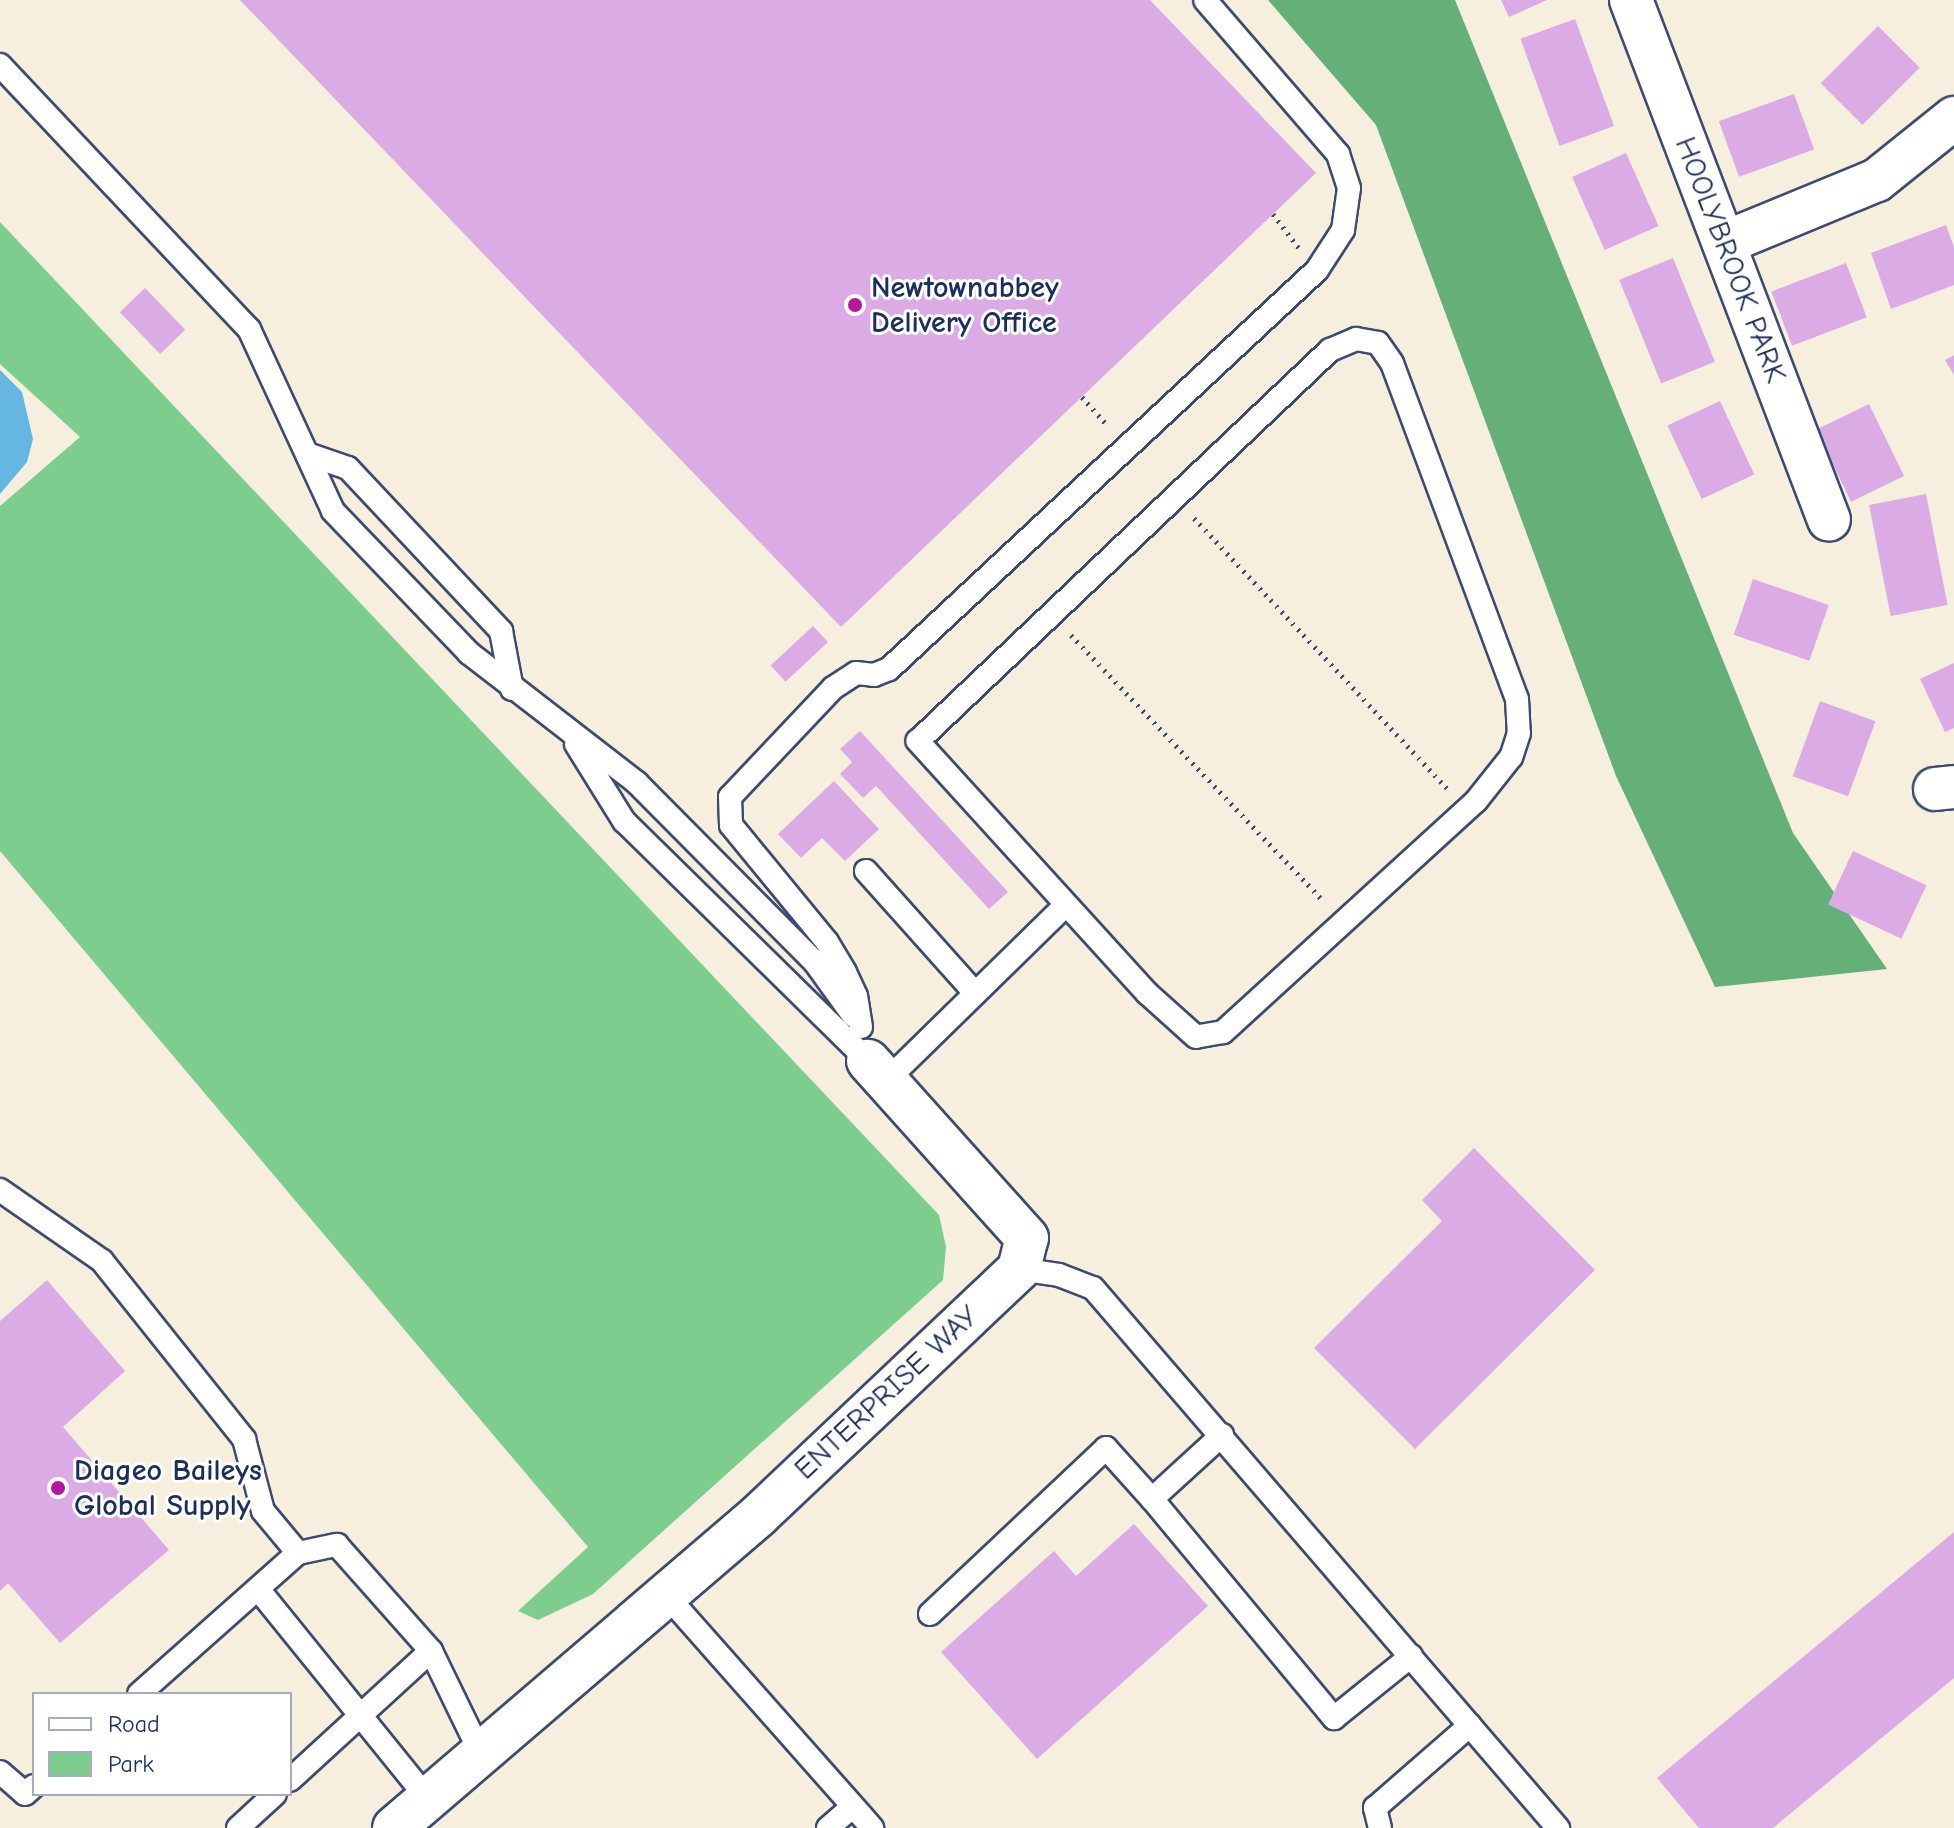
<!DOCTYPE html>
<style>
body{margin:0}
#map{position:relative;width:1954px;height:1828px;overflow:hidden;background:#f7efde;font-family:"Comic Neue",sans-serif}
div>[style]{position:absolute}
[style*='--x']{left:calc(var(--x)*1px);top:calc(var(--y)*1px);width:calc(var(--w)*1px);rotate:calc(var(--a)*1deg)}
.green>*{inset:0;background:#7ccd8e}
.forest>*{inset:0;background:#65b079}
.water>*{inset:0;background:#65b6e0}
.building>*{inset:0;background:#dbabe6;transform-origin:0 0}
.path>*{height:5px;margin-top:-2.5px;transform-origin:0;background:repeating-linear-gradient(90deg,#3c4c71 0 2px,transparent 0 8px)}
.roads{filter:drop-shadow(2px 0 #3c4c71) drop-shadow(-2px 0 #3c4c71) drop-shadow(0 2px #3c4c71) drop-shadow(0 -2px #3c4c71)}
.service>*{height:22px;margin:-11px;padding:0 11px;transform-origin:11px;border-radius:11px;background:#fff}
.minor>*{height:42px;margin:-21px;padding:0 21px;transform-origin:21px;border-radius:21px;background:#fff}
.dots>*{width:22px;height:22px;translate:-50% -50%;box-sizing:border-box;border:4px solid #fff;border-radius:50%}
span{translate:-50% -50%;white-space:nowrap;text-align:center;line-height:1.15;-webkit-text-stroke:6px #fff;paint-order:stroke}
.street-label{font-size:30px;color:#1b2f5e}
.poi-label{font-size:30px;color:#1b2f5e;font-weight:700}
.left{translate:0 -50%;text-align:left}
.legend{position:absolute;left:32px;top:1692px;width:260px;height:104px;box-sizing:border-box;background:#fff;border:2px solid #a4acbf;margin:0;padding:10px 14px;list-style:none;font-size:24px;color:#1b2f5e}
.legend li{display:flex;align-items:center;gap:16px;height:40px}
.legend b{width:40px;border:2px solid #a4acbf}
</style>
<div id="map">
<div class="green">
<div style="clip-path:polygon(0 222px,939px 1215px,946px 1247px,943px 1280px,593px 1594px,538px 1620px,518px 1611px,588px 1547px,0 851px,0 506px,80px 437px,0 364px)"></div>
</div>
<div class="forest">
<div style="clip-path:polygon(1268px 0,1455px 0,1793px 833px,1887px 969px,1715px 987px,1616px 776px,1376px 125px)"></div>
</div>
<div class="water">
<div style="clip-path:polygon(0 370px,22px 392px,33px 439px,27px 462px,0 494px)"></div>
</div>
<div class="building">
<div style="clip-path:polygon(240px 0,1150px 0,1316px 173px,841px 627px)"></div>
<div style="clip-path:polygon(1501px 0,1547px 0,1509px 17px)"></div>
<div style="left:1575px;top:19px;width:114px;height:58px;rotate:70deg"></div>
<div style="left:1878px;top:26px;width:59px;height:81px;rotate:45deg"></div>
<div style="left:1794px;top:94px;width:59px;height:80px;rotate:70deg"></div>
<div style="left:1626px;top:153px;width:80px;height:59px;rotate:66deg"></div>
<div style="clip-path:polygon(1946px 225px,1954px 247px,1954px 285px,1891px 309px,1871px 253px)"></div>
<div style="left:1673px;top:258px;width:112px;height:58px;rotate:68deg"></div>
<div style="left:1846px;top:263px;width:58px;height:80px;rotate:69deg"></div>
<div style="left:145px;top:288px;width:58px;height:35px;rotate:46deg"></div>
<div style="clip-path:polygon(1954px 355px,1954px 375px,1945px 360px)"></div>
<div style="left:1720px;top:401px;width:81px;height:58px;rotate:65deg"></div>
<div style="left:1869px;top:404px;width:80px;height:59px;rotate:64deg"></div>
<div style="left:1926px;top:494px;width:113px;height:58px;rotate:79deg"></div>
<div style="left:1753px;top:579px;width:80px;height:59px;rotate:19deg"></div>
<div style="left:813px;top:626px;width:22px;height:58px;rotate:47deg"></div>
<div style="clip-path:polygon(1954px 663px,1954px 728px,1945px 732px,1920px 679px)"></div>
<div style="left:1820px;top:701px;width:59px;height:80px;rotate:20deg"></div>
<div style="clip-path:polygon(860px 731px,1008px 892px,989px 909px,876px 786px,863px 798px,840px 774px,852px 762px,840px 749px)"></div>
<div style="clip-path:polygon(834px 781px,879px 829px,845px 861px,822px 838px,801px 858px,778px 834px)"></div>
<div style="left:1853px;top:851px;width:81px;height:59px;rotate:25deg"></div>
<div style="clip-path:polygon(1474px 1148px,1595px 1270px,1415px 1449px,1314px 1348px,1442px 1221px,1422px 1200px)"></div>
<div style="clip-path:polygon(47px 1280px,125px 1371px,63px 1427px,169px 1550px,60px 1643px,8px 1583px,0 1591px,0 1321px)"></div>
<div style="clip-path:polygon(1134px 1524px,1208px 1606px,1037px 1759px,941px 1652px,1054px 1551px,1076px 1576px)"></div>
<div style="clip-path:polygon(1954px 1532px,1954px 1678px,1773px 1828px,1699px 1828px,1657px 1778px)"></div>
</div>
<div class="path">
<div style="--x:1273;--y:214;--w:43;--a:52.6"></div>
<div style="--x:1082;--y:397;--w:39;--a:48"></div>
<div style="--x:1194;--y:518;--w:370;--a:46.9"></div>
<div style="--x:1071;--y:635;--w:366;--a:46.5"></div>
</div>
<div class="roads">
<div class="service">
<div style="--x:0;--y:65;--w:363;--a:46.7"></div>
<div style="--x:249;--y:329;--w:200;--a:65.2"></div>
<div style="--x:333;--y:511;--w:197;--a:46.2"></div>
<div style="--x:469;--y:653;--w:212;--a:37.7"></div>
<div style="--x:637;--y:783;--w:251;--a:45.2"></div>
<div style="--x:814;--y:961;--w:67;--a:54.2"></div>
<div style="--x:1356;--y:339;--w:22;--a:10"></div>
<div style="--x:1378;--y:343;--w:24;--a:55"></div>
<div style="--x:1392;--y:363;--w:358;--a:69.6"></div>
<div style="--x:1517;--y:699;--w:34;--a:87"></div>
<div style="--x:1519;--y:733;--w:25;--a:108"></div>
<div style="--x:1511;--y:757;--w:56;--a:128.5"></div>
<div style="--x:1476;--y:801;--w:343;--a:137.6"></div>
<div style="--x:1223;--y:1032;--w:27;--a:170"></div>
<div style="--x:1196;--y:1037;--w:66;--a:-138.1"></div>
<div style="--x:1147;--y:993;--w:341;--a:-132.3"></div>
<div style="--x:918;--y:741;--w:568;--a:-43.5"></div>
<div style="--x:1330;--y:350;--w:28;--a:-23"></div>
<div style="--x:307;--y:454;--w:43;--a:18.9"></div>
<div style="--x:348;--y:468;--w:224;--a:46.8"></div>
<div style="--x:501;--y:631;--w:59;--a:79.3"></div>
<div style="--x:576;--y:744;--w:91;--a:58.1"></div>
<div style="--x:624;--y:821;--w:342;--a:44.5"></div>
<div style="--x:866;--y:871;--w:164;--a:48.2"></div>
<div style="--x:861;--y:1027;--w:31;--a:-99"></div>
<div style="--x:856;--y:996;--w:26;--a:-115"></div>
<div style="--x:845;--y:972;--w:35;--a:-121"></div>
<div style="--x:827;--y:942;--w:151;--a:-129.4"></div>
<div style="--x:731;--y:825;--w:28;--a:-92"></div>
<div style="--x:730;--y:797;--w:150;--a:-46.6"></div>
<div style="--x:833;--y:688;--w:27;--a:-33"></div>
<div style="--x:856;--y:673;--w:18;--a:6"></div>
<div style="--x:874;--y:675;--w:16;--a:-22"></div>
<div style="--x:889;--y:669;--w:585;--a:-42.99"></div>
<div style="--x:1317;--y:270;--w:48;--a:-57"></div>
<div style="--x:1343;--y:230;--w:42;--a:-81.9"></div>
<div style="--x:1349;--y:188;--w:36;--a:-108"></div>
<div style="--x:1338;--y:154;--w:203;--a:-130.8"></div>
<div style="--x:886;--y:1081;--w:250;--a:-44.4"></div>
<div style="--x:0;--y:1190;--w:124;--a:34.8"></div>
<div style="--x:102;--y:1261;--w:228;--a:51.4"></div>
<div style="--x:244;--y:1439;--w:74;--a:75.2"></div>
<div style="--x:263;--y:1511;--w:55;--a:50.2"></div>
<div style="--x:1019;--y:1269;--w:40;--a:8.5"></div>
<div style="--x:1059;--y:1275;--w:36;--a:21"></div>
<div style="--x:1093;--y:1288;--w:713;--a:49.27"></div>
<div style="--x:1152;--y:1499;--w:285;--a:50.3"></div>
<div style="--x:1334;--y:1718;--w:99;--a:-38.8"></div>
<div style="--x:258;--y:1589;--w:269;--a:51"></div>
<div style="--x:667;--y:1596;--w:310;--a:48.5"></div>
<div style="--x:930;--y:1614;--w:242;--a:-43.3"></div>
<div style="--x:1106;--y:1448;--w:69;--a:48"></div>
<div style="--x:1152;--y:1499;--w:95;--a:-42.4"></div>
<div style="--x:139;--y:1694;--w:213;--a:-41.6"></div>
<div style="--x:298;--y:1553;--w:40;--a:-12"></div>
<div style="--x:337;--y:1545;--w:142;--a:48.4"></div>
<div style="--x:431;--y:1651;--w:112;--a:64.1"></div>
<div style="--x:0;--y:1772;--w:33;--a:41"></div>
<div style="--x:25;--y:1794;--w:12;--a:-42"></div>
<div style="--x:290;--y:1780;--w:191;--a:-42.5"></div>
<div style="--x:238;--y:1828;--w:50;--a:-42.6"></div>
<div style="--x:828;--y:1828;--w:32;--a:-41"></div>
<div style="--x:1380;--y:1828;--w:21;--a:-104"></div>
<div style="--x:1375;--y:1808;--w:126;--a:-41.1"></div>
</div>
<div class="minor">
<div style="--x:1631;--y:0;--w:556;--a:69.15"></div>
<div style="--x:1724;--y:243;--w:165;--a:-22.4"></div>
<div style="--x:1877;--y:180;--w:99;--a:-38.8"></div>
<div style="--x:1935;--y:789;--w:19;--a:-6"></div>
<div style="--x:394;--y:1828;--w:481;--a:-40.6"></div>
<div style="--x:759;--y:1515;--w:358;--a:-43.4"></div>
<div style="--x:1019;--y:1269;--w:32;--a:-76"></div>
<div style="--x:1027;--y:1238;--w:238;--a:-131.9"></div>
</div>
</div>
<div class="dots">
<div style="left:855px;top:305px;background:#b5179e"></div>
<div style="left:58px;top:1488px;background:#b5179e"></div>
</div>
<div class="street-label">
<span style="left:1730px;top:260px;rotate:69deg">HOOLYBROOK PARK</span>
<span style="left:887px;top:1393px;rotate:-43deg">ENTERPRISE WAY</span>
</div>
<div class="poi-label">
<span class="left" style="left:871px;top:305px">Newtownabbey<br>Delivery Office</span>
<span class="left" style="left:74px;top:1488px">Diageo Baileys<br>Global Supply</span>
</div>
<ul class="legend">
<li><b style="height:10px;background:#fff"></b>Road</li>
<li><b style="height:22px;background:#7ccd8e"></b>Park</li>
</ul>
</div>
